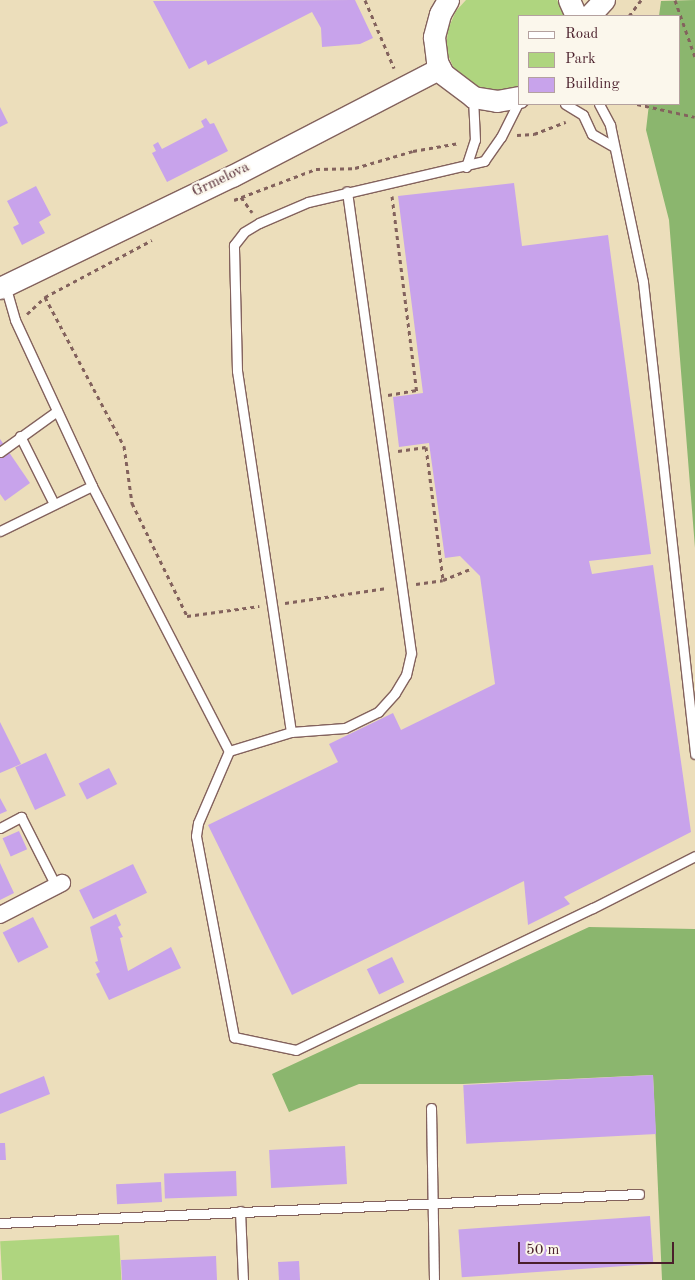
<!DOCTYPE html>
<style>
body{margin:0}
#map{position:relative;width:695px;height:1280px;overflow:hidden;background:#ecdebb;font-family:"Old Standard TT",serif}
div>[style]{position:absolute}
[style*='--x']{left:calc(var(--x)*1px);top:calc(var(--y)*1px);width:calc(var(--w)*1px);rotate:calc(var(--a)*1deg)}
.green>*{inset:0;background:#afd57f;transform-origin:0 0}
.forest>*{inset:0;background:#8bb66e}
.building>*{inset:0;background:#c8a3eb;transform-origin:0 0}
.path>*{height:3px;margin-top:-1.5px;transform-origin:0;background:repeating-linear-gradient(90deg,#83625d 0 4px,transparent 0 8px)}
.roads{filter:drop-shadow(1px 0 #83625d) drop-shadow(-1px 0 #83625d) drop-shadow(0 1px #83625d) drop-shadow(0 -1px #83625d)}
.service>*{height:9px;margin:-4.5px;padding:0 4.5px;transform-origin:4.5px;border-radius:4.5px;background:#fff}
.minor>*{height:16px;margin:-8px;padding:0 8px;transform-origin:8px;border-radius:8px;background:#fff}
.tertiary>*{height:21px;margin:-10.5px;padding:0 10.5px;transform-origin:10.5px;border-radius:10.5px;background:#fff}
span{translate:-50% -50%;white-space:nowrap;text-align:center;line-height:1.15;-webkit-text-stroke:4px #fbf7ec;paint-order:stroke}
.street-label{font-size:15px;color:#4a1f2b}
.legend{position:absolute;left:518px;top:15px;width:162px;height:90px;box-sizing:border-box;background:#fbf7ec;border:1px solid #b4a19f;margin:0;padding:6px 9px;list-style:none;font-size:15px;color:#4a1f2b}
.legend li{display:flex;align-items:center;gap:10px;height:25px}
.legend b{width:25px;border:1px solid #b4a19f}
.scale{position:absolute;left:518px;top:1242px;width:156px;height:22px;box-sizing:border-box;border:2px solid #4a1f2b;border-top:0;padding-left:6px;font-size:15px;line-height:18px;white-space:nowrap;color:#4a1f2b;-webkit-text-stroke:4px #fbf7ec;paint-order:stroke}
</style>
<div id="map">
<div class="green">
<div style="clip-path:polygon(466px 0,557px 0,559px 3px,565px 16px,519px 16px,519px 88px,498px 91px,478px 88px,454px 69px,446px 50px,448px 29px,456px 11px)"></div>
<div style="left:119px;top:1235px;width:45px;height:119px;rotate:87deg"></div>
</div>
<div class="forest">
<div style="clip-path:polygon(695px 0,695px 548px,669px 220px,646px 130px,649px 104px,679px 104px,679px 16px,659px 16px,661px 1px)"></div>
<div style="clip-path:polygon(589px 927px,695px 929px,695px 1280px,662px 1280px,653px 1075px,463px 1084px,359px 1084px,289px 1112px,272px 1074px)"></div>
</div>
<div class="building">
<div style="clip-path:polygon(355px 0,373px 38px,360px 44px,322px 47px,321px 28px,312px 12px,208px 65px,206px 60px,189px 69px,153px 1px)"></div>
<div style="clip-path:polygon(0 107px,8px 123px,0 127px)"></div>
<div style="clip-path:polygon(206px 118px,210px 124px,214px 123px,228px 151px,167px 182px,152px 153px,156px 151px,153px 145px,158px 142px,162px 149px,204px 127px,201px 121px)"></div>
<div style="clip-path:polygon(514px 183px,522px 246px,608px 235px,651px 554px,589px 561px,592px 574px,653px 565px,691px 832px,564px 897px,570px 904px,528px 925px,524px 881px,292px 995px,208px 825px,338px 762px,329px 744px,393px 713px,401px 730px,495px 684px,480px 576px,460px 556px,445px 558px,429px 443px,399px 447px,393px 397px,423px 393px,398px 196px)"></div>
<div style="clip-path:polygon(36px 186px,51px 215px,39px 222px,45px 233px,22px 245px,13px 227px,19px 224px,7px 201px)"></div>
<div style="clip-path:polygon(0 439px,30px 483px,5px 501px,0 494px)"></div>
<div style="clip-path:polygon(0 722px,21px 764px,0 773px)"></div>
<div style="left:46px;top:753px;width:47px;height:34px;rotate:65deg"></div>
<div style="left:109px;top:768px;width:18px;height:34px;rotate:63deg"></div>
<div style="clip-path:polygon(0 798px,7px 811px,0 814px)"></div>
<div style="left:19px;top:831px;width:20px;height:18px;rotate:66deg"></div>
<div style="clip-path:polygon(0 863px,14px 893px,0 900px)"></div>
<div style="left:133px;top:864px;width:32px;height:60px;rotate:64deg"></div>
<div style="clip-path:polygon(116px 914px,121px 925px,118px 927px,123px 937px,120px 938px,128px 971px,171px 947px,181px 968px,109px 1000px,96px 974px,100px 972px,95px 962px,98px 961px,90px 927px)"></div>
<div style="left:33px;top:917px;width:34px;height:34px;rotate:63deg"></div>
<div style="left:392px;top:957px;width:28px;height:28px;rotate:64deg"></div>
<div style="left:653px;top:1075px;width:59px;height:190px;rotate:87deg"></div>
<div style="clip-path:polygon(44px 1076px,50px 1094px,0 1114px,0 1094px)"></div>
<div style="clip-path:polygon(0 1143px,5px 1143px,6px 1160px,0 1160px)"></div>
<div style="left:345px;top:1146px;width:38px;height:76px;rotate:87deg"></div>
<div style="left:236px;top:1171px;width:25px;height:72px;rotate:88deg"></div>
<div style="left:161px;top:1182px;width:20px;height:45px;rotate:87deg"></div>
<div style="left:650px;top:1216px;width:48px;height:192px;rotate:86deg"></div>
<div style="clip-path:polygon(216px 1256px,217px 1280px,122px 1280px,121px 1260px)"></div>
<div style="left:299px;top:1261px;width:19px;height:21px;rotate:87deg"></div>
</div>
<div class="path">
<div style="--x:365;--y:0;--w:74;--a:66.9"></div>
<div style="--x:675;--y:0;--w:60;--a:70.7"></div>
<div style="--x:629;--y:16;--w:20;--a:-53"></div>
<div style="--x:637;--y:104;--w:59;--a:12.6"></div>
<div style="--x:517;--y:135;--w:17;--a:-3"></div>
<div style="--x:534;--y:134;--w:34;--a:-21"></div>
<div style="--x:392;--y:196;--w:200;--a:82.8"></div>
<div style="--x:241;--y:197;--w:19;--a:54"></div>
<div style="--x:234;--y:200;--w:88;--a:-20.7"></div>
<div style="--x:316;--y:169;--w:39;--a:-1"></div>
<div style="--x:355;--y:168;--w:60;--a:-16.3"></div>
<div style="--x:413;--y:151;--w:47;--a:-9.9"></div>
<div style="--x:45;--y:297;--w:169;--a:62.1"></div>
<div style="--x:124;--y:446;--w:58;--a:82"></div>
<div style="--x:132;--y:503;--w:126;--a:64"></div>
<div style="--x:187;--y:616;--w:73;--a:-7.9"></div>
<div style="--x:27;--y:314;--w:25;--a:-43"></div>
<div style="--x:45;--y:297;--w:121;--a:-28"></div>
<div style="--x:388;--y:395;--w:29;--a:-10"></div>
<div style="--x:398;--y:451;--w:28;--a:-8"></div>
<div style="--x:426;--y:447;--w:134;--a:82.7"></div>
<div style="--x:416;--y:584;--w:27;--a:-8"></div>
<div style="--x:443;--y:580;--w:31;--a:-22"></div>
<div style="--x:285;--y:603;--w:103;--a:-8.4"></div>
</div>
<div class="roads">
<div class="service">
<div style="--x:565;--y:104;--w:21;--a:31"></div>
<div style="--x:583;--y:115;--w:21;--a:65"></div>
<div style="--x:592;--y:134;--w:24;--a:30"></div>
<div style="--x:599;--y:104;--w:24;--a:62"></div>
<div style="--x:610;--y:125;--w:160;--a:78.1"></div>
<div style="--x:643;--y:282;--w:475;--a:83.7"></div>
<div style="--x:466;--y:167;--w:28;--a:-72"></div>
<div style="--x:475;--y:140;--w:43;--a:-92.7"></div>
<div style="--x:5;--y:285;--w:36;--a:74"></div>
<div style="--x:15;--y:320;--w:183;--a:65.1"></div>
<div style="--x:92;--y:486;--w:298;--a:62.7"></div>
<div style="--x:229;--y:751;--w:65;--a:-17"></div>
<div style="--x:291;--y:732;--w:54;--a:-4.2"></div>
<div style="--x:345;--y:728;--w:37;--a:-26"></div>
<div style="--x:378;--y:712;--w:25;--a:-48"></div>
<div style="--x:395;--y:693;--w:21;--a:-59"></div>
<div style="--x:406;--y:675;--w:23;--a:-77"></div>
<div style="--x:411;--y:653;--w:466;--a:-97.9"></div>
<div style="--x:20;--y:436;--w:76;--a:63.4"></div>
<div style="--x:0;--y:452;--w:70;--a:-35.7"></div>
<div style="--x:0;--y:531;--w:102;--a:-26.1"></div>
<div style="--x:291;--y:732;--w:365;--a:-98.5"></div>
<div style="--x:237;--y:371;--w:126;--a:-91.4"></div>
<div style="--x:234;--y:245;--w:16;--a:-52"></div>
<div style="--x:244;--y:232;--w:17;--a:-31"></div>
<div style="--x:259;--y:223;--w:53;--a:-23.2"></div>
<div style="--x:308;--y:202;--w:181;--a:-13.1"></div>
<div style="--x:484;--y:161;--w:29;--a:-55"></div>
<div style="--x:501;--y:137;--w:40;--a:-63.4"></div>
<div style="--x:229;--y:751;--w:78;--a:113.3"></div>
<div style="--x:198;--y:823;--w:13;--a:99"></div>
<div style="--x:196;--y:836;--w:205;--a:79.3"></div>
<div style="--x:234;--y:1037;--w:63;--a:11.8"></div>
<div style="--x:296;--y:1050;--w:329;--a:-25.6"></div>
<div style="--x:593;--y:908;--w:114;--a:-27"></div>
<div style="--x:0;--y:828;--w:24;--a:-28"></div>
<div style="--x:21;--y:817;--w:77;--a:63.1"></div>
<div style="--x:431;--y:1108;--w:172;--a:89"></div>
<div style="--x:240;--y:1211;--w:69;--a:87.5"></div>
<div style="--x:0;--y:1223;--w:640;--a:-2.6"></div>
</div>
<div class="minor">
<div style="--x:0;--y:915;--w:70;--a:-27.3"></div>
</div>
<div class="tertiary">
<div style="--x:448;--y:0;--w:16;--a:120"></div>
<div style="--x:440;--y:14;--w:24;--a:105"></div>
<div style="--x:434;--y:37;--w:25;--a:83"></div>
<div style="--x:437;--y:62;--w:13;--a:63"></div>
<div style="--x:443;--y:74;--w:38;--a:37"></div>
<div style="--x:473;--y:97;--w:24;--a:9"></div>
<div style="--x:497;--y:101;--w:22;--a:-10"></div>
<div style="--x:569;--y:0;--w:17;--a:66"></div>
<div style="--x:589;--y:16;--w:22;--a:-47"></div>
<div style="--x:0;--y:288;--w:258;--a:-25.8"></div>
<div style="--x:232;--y:176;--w:234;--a:-27.4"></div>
</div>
</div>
<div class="street-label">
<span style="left:221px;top:180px;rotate:-26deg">Grmelova</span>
</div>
<ul class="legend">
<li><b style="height:6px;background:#fff"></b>Road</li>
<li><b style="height:14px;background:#afd57f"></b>Park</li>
<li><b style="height:14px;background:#c8a3eb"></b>Building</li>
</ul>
<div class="scale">50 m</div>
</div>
